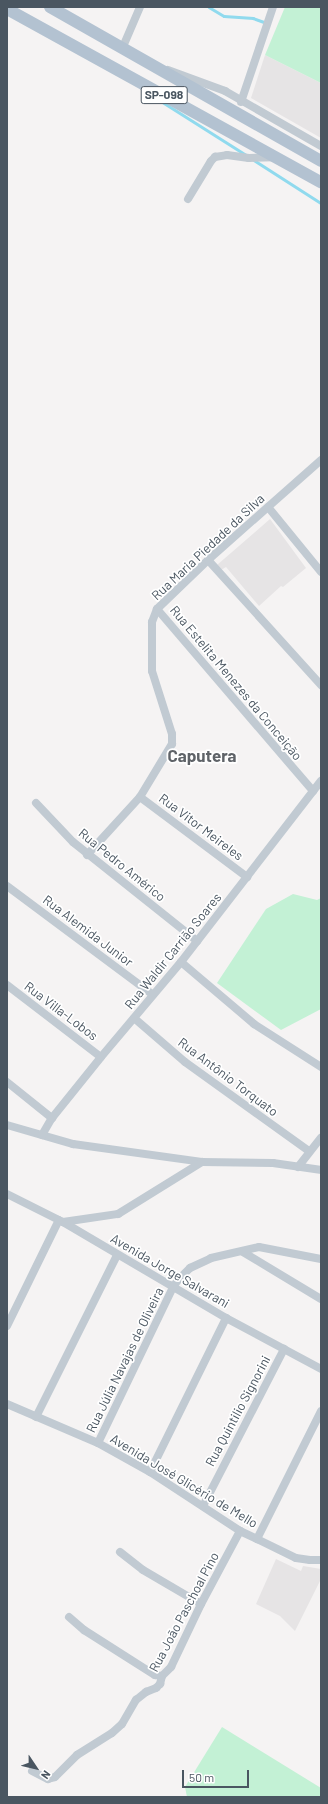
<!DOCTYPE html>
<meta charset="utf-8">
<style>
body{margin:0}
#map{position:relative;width:328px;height:1804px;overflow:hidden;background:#f5f3f3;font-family:Barlow,sans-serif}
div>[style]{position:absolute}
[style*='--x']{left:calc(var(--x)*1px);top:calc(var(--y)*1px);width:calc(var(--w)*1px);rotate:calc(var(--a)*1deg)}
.education>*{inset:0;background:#e6e4e5}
.green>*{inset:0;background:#c3f1d5}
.stream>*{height:2.5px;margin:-1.25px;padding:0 1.25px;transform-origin:1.25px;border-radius:1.25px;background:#90daee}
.street>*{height:8px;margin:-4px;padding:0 4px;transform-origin:4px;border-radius:4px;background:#c1cad2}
.primary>*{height:12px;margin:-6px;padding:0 6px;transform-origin:6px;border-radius:6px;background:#b3c2d1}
span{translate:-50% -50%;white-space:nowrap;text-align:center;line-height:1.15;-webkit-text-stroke:3.5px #fff;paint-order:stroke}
.shield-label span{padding:1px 3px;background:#fff;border:1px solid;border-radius:3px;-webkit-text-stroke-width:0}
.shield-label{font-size:12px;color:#4a5661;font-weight:700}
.street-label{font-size:13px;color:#4a5661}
.district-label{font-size:17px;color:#5f6368;font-weight:700}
.frame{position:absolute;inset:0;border:8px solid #4a5661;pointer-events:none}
.north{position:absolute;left:16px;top:1748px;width:40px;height:40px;-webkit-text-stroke:3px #fff;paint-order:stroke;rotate:125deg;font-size:11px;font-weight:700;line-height:16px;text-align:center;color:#4a5661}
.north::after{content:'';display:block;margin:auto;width:14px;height:18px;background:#4a5661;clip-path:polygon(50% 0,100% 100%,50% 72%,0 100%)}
.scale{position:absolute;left:182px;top:1770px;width:67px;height:18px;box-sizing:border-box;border:2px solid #4a5661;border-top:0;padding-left:5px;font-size:12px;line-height:14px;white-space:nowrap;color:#4a5661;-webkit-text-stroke:3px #fff;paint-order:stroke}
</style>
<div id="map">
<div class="education">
<div style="clip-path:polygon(265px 55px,321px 83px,321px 138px,251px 98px)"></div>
<div style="clip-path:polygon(270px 519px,306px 568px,283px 587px,281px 586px,259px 606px,226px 567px,221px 570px,217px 565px)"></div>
<div style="clip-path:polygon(276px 1559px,301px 1571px,303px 1566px,321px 1569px,321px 1579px,295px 1631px,280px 1616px,256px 1604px)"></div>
</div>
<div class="green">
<div style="clip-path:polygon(285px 7px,321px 7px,321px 83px,265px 55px)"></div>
<div style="clip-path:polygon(293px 894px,317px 900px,321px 898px,321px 1009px,281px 1030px,217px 983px,266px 909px)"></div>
<div style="clip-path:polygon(222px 1727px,321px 1788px,321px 1797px,187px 1797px,185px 1787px)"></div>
</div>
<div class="stream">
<div style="--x:209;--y:7;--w:17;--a:31"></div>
<div style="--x:224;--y:16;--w:29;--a:4"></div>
<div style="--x:253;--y:18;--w:12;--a:20"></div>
<div style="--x:161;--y:101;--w:101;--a:32.4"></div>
<div style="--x:254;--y:160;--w:80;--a:32.7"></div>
</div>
<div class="street">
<div style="--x:122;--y:49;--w:46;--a:-66.8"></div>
<div style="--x:168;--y:70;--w:61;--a:20.2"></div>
<div style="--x:225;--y:91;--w:111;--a:29.8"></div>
<div style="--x:241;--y:102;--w:100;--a:-71.4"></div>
<div style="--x:188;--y:199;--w:44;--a:-58.8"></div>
<div style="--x:211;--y:161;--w:6;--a:-45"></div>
<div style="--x:215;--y:157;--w:12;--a:-9"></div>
<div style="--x:227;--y:155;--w:22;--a:8"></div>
<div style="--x:249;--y:158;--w:25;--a:-2"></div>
<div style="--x:268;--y:507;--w:84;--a:50.8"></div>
<div style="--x:208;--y:560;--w:169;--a:47.9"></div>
<div style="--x:157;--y:609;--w:240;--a:49.4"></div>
<div style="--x:140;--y:797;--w:134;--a:36.8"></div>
<div style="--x:36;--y:803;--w:54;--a:46.5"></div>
<div style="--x:73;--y:842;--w:159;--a:38.6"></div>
<div style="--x:87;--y:855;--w:79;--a:-47.6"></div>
<div style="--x:140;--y:797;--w:62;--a:-58.9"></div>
<div style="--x:172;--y:744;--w:10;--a:-90"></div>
<div style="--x:172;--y:734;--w:66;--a:-107.6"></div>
<div style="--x:152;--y:671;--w:49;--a:-90"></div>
<div style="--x:152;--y:622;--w:14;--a:-69"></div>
<div style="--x:157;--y:609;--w:71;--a:-43.9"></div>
<div style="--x:208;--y:560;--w:151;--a:-41.5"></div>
<div style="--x:7;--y:886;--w:182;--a:36.7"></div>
<div style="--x:181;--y:962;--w:96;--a:40.3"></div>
<div style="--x:254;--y:1024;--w:80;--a:32.7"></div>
<div style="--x:7;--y:985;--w:118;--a:37.5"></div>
<div style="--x:134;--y:1018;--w:67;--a:40.8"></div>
<div style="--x:185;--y:1062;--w:153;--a:35.7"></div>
<div style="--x:7;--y:1082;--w:58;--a:38.7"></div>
<div style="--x:7;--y:1125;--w:69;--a:16.1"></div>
<div style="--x:73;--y:1144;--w:130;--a:7.9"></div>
<div style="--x:202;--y:1162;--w:71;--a:0.8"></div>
<div style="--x:273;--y:1163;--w:49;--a:8.3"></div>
<div style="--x:42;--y:1135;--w:20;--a:-60"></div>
<div style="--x:52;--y:1118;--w:78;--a:-51.2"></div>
<div style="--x:101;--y:1057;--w:124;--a:-49.9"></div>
<div style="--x:181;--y:962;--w:229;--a:-52.3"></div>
<div style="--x:298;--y:1167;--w:37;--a:-52"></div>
<div style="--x:7;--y:1194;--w:63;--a:26.6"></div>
<div style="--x:63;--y:1222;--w:189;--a:30.5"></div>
<div style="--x:226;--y:1318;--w:108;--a:28.2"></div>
<div style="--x:63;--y:1222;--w:56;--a:-8.3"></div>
<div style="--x:118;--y:1214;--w:99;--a:-31.8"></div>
<div style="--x:243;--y:1252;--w:91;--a:31.1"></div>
<div style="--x:7;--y:1326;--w:118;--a:-63.9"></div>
<div style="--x:7;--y:1404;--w:99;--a:23.2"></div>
<div style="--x:98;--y:1443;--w:60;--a:29.1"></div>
<div style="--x:150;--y:1472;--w:108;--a:33.2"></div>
<div style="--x:240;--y:1531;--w:19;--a:25"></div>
<div style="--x:257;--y:1539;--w:43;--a:26"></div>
<div style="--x:296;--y:1558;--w:14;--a:8"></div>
<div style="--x:310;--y:1560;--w:11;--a:0"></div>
<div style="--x:36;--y:1417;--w:181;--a:-63.4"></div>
<div style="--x:98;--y:1443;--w:173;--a:-64.3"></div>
<div style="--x:173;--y:1287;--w:9;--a:-54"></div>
<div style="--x:178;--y:1280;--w:17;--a:-45"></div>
<div style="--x:190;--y:1268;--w:23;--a:-25"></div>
<div style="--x:211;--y:1258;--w:49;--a:-12.9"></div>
<div style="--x:259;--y:1247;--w:63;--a:11"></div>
<div style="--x:150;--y:1472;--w:172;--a:-63.7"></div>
<div style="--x:203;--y:1506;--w:177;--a:-62.7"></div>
<div style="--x:257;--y:1539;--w:143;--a:-63.4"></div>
<div style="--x:120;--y:1552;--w:29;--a:38"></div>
<div style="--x:143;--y:1570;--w:67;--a:30.4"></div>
<div style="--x:69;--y:1617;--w:20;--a:41"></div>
<div style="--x:84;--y:1630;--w:84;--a:32.4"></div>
<div style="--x:155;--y:1675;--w:7;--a:8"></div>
<div style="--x:162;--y:1676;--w:13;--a:-45"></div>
<div style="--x:171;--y:1667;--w:70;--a:-64.5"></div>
<div style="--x:201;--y:1604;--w:83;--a:-61.9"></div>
<div style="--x:32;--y:1771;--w:18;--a:27"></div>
<div style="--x:48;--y:1779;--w:7;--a:-16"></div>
<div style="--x:55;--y:1777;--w:31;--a:-45"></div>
<div style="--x:77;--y:1755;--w:41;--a:-32.2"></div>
<div style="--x:112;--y:1733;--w:13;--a:-42"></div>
<div style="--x:122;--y:1724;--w:28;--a:-60"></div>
<div style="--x:136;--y:1700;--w:13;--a:-39"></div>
<div style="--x:146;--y:1692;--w:11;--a:-22"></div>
<div style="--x:156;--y:1688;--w:6;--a:-45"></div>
<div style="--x:160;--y:1684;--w:8;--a:-76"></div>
</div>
<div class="primary">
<div style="--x:50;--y:7;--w:312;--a:29.6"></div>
<div style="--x:7;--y:9;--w:359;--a:28.9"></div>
</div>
<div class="shield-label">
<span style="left:164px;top:95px">SP-098</span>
</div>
<div class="street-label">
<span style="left:208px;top:547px;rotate:-43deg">Rua Maria Piedade da Silva</span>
<span style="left:236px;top:683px;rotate:50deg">Rua Estelita Menezes da Conceição</span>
<span style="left:201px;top:827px;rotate:37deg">Rua Vitor Meireles</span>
<span style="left:122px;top:865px;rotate:39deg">Rua Pedro Américo</span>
<span style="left:88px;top:931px;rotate:37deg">Rua Alemida Junior</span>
<span style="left:173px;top:951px;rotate:-51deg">Rua Waldir Carrião Soares</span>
<span style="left:61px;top:1011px;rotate:37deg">Rua Villa-Lobos</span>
<span style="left:228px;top:1077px;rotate:37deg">Rua Antônio Torquato</span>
<span style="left:170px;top:1271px;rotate:30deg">Avenida Jorge Salvarani</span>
<span style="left:125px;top:1360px;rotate:-64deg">Rua Júlia Navajas de Oliveira</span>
<span style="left:238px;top:1411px;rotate:-62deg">Rua Quintilio Signorini</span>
<span style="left:184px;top:1481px;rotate:31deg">Avenida José Glicério de Mello</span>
<span style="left:184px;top:1612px;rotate:-62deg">Rua João Paschoal Pino</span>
</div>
<div class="district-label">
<span style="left:202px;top:756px">Caputera</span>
</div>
<div class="frame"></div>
<div class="north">N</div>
<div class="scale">50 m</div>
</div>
